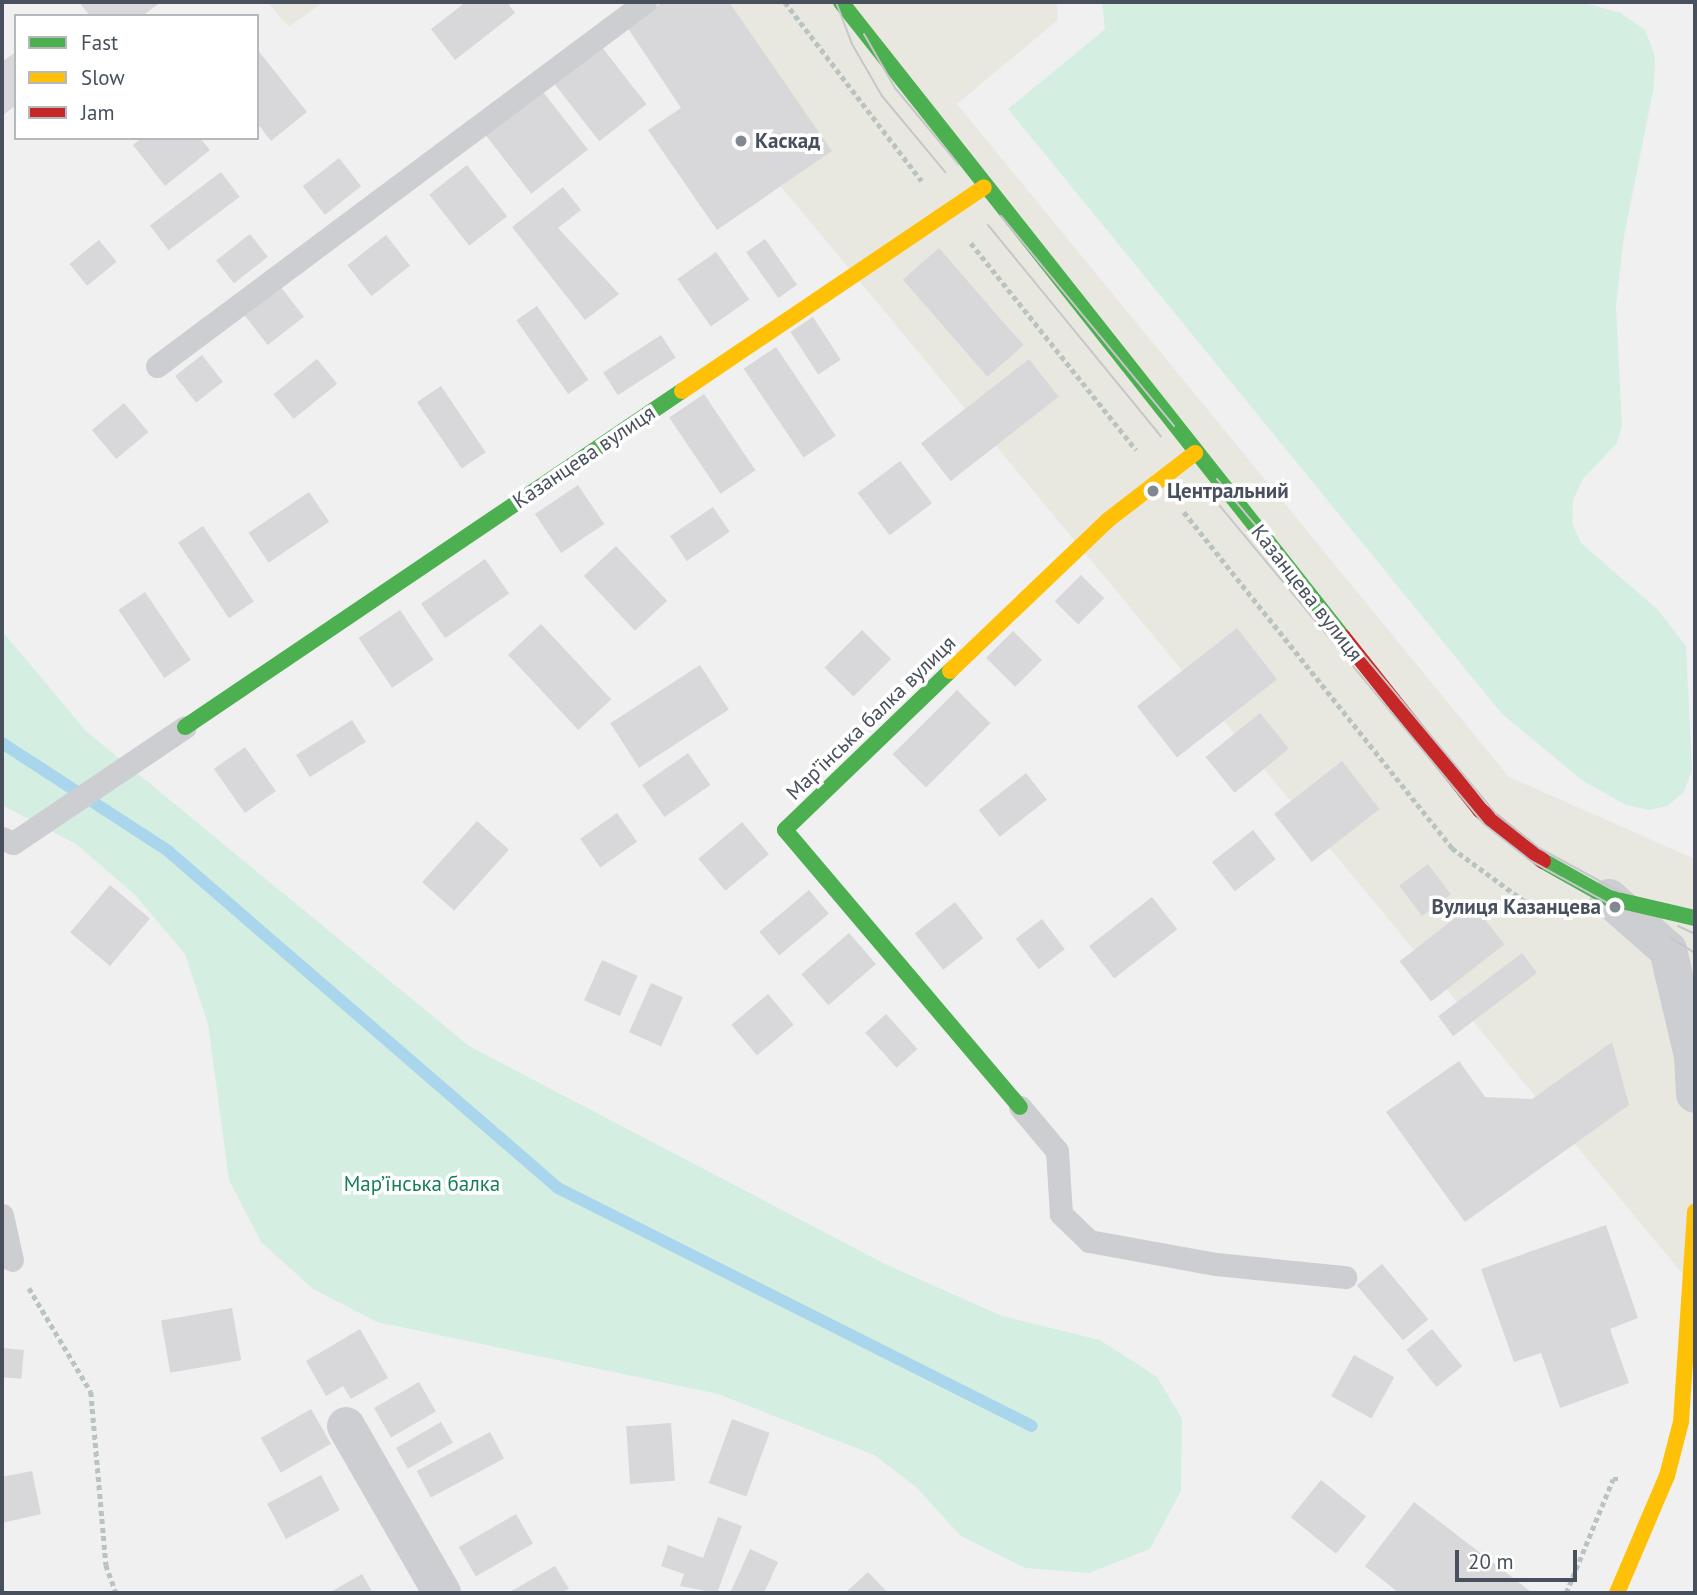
<!DOCTYPE html>
<meta charset="utf-8">
<style>
body{margin:0}
#map{position:relative;width:1697px;height:1595px;overflow:hidden;background:#f0f0f0;font-family:"PT Sans",sans-serif}
div>[style]{position:absolute}
[style*='--x']{left:calc(var(--x)*1px);top:calc(var(--y)*1px);width:calc(var(--w)*1px);rotate:calc(var(--a)*1deg)}
.commercial>*{inset:0;background:#e9e8e0}
.green>*{inset:0;background:#d4efe2}
.stream>*{height:12px;margin:-6px;padding:0 6px;transform-origin:6px;border-radius:6px;background:#a9d6ec}
.building>*{inset:0;background:#d8d8da;transform-origin:0 0}
.path>*{height:4.5px;margin-top:-2.25px;transform-origin:0;background:repeating-linear-gradient(90deg,#b9c4c2 0 5px,transparent 0 8.5px)}
.lane>*{height:23px;margin:-11.5px;padding:0 11.5px;transform-origin:11.5px;border-radius:11.5px;background:#ccced1}
.street>*{height:38px;margin:-19px;padding:0 19px;transform-origin:19px;border-radius:19px;background:#ccced1}
.fast>*{height:16px;margin:-8px;padding:0 8px;transform-origin:8px;border-radius:8px;background:#4caf50}
.slow>*{height:16px;margin:-8px;padding:0 8px;transform-origin:8px;border-radius:8px;background:#ffc107}
.jam>*{height:16px;margin:-8px;padding:0 8px;transform-origin:8px;border-radius:8px;background:#c62828}
.tram>*{height:2px;margin:-1px;padding:0 1px;transform-origin:1px;border-radius:1px;background:#c6c7ca}
.dots>*{width:19px;height:19px;translate:-50% -50%;box-sizing:border-box;border:4px solid #fff;border-radius:50%}
span{translate:-50% -50%;white-space:nowrap;text-align:center;line-height:1.15;-webkit-text-stroke:7px #fff;paint-order:stroke}
.poi-label{font-size:21px;color:#47505c;font-weight:700}
.left{translate:0 -50%;text-align:left}
.right{translate:-100% -50%;text-align:right}
.street-label{font-size:21px;color:#47505c}
.park-label{font-size:21px;color:#187e58}
.frame{position:absolute;inset:0;border:4px solid #47505c;pointer-events:none}
.legend{position:absolute;left:14px;top:14px;width:245px;height:126px;box-sizing:border-box;background:#fff;border:2px solid #b5b9be;margin:0;padding:9px 12px;list-style:none;font-size:21px;color:#47505c}
.legend li{display:flex;align-items:center;gap:14px;height:35px}
.legend b{width:35px;border:2px solid #b5b9be}
.scale{position:absolute;left:1455px;top:1550px;width:122px;height:32px;box-sizing:border-box;border:4px solid #47505c;border-top:0;padding-left:9px;font-size:21px;line-height:24px;white-space:nowrap;color:#47505c;-webkit-text-stroke:5px #fff;paint-order:stroke}
</style>
<div id="map">
<div class="commercial">
<div style="clip-path:polygon(267px 2px,323px 2px,289px 27px)"></div>
<div style="clip-path:polygon(628px 2px,1057px 2px,1058px 20px,957px 104px,1509px 777px,1695px 859px,1695px 1289px)"></div>
</div>
<div class="green">
<div style="clip-path:polygon(1102px 2px,1581px 2px,1621px 13px,1645px 30px,1655px 56px,1654px 86px,1624px 236px,1616px 305px,1622px 426px,1617px 443px,1583px 479px,1573px 500px,1572px 523px,1581px 543px,1658px 610px,1686px 646px,1692px 770px,1684px 792px,1667px 806px,1649px 810px,1626px 805px,1583px 781px,1502px 714px,1008px 109px,1105px 29px)"></div>
<div style="clip-path:polygon(2px 631px,86px 731px,469px 1046px,885px 1264px,1002px 1316px,1100px 1340px,1157px 1377px,1182px 1419px,1181px 1491px,1150px 1549px,1089px 1573px,1025px 1568px,961px 1536px,916px 1487px,874px 1455px,718px 1394px,377px 1322px,313px 1289px,261px 1242px,229px 1180px,208px 1024px,185px 954px,134px 894px,76px 844px,2px 805px)"></div>
</div>
<div class="stream">
<div style="--x:2;--y:743;--w:198;--a:33"></div>
<div style="--x:168;--y:851;--w:515;--a:40.83"></div>
<div style="--x:558;--y:1188;--w:530;--a:26.66"></div>
</div>
<div class="building">
<div style="clip-path:polygon(79px 2px,161px 2px,142px 16px,90px 16px)"></div>
<div style="clip-path:polygon(466px 2px,507px 2px,515px 13px,455px 60px,431px 29px)"></div>
<div style="clip-path:polygon(663px 2px,729px 2px,832px 151px,717px 230px,648px 130px,681px 108px,627px 27px)"></div>
<div style="left:601px;top:46px;width:74px;height:60px;rotate:52deg"></div>
<div style="clip-path:polygon(257px 49px,307px 112px,271px 141px,257px 123px)"></div>
<div style="clip-path:polygon(16px 52px,16px 105px,2px 116px,2px 62px)"></div>
<div style="left:540px;top:88px;width:78px;height:72px;rotate:52deg"></div>
<div style="clip-path:polygon(142px 138px,200px 138px,210px 150px,165px 186px,133px 145px)"></div>
<div style="left:339px;top:158px;width:36px;height:46px;rotate:52deg"></div>
<div style="left:467px;top:165px;width:65px;height:48px;rotate:52deg"></div>
<div style="left:221px;top:172px;width:31px;height:89px;rotate:53deg"></div>
<div style="clip-path:polygon(563px 187px,581px 210px,558px 228px,619px 294px,585px 320px,512px 227px)"></div>
<div style="left:250px;top:234px;width:29px;height:43px;rotate:52deg"></div>
<div style="left:386px;top:235px;width:39px;height:49px;rotate:52deg"></div>
<div style="left:765px;top:239px;width:56px;height:23px;rotate:55deg"></div>
<div style="left:99px;top:240px;width:28px;height:38px;rotate:51deg"></div>
<div style="left:939px;top:248px;width:129px;height:48px;rotate:49deg"></div>
<div style="left:716px;top:252px;width:58px;height:47px;rotate:55deg"></div>
<div style="left:280px;top:286px;width:39px;height:46px;rotate:52deg"></div>
<div style="left:537px;top:306px;width:90px;height:25px;rotate:55deg"></div>
<div style="left:813px;top:317px;width:51px;height:27px;rotate:57deg"></div>
<div style="left:661px;top:335px;width:27px;height:69px;rotate:57deg"></div>
<div style="left:776px;top:347px;width:107px;height:39px;rotate:56deg"></div>
<div style="left:202px;top:355px;width:34px;height:34px;rotate:52deg"></div>
<div style="left:317px;top:359px;width:32px;height:56px;rotate:51deg"></div>
<div style="left:1029px;top:359px;width:48px;height:137px;rotate:52deg"></div>
<div style="left:441px;top:386px;width:80px;height:29px;rotate:56deg"></div>
<div style="left:704px;top:394px;width:92px;height:42px;rotate:56deg"></div>
<div style="left:124px;top:403px;width:38px;height:42px;rotate:50deg"></div>
<div style="left:900px;top:461px;width:53px;height:53px;rotate:53deg"></div>
<div style="left:578px;top:485px;width:47px;height:52px;rotate:56deg"></div>
<div style="left:309px;top:492px;width:36px;height:73px;rotate:56deg"></div>
<div style="left:713px;top:507px;width:30px;height:52px;rotate:56deg"></div>
<div style="left:203px;top:526px;width:91px;height:30px;rotate:56deg"></div>
<div style="left:616px;top:546px;width:75px;height:44px;rotate:47deg"></div>
<div style="left:485px;top:559px;width:42px;height:78px;rotate:55deg"></div>
<div style="left:1081px;top:575px;width:33px;height:37px;rotate:45deg"></div>
<div style="left:145px;top:592px;width:82px;height:32px;rotate:56deg"></div>
<div style="left:400px;top:610px;width:60px;height:50px;rotate:56deg"></div>
<div style="left:541px;top:624px;width:103px;height:45px;rotate:47deg"></div>
<div style="left:1237px;top:628px;width:65px;height:127px;rotate:52deg"></div>
<div style="left:862px;top:630px;width:41px;height:53px;rotate:45deg"></div>
<div style="left:1013px;top:631px;width:41px;height:38px;rotate:45deg"></div>
<div style="left:700px;top:665px;width:53px;height:107px;rotate:57deg"></div>
<div style="left:957px;top:690px;width:47px;height:91px;rotate:45deg"></div>
<div style="left:1260px;top:713px;width:46px;height:70px;rotate:51deg"></div>
<div style="left:352px;top:720px;width:26px;height:66px;rotate:58deg"></div>
<div style="left:245px;top:747px;width:54px;height:38px;rotate:55deg"></div>
<div style="left:688px;top:753px;width:39px;height:56px;rotate:55deg"></div>
<div style="left:1342px;top:761px;width:61px;height:86px;rotate:52deg"></div>
<div style="left:1026px;top:773px;width:34px;height:60px;rotate:52deg"></div>
<div style="left:617px;top:813px;width:35px;height:45px;rotate:55deg"></div>
<div style="left:477px;top:821px;width:43px;height:82px;rotate:42deg"></div>
<div style="left:742px;top:822px;width:42px;height:57px;rotate:50deg"></div>
<div style="left:1253px;top:830px;width:37px;height:52px;rotate:52deg"></div>
<div style="left:1428px;top:864px;width:38px;height:36px;rotate:53deg"></div>
<div style="left:110px;top:885px;width:52px;height:62px;rotate:40deg"></div>
<div style="left:809px;top:890px;width:31px;height:65px;rotate:50deg"></div>
<div style="left:1152px;top:897px;width:41px;height:80px;rotate:52deg"></div>
<div style="left:955px;top:902px;width:46px;height:51px;rotate:52deg"></div>
<div style="left:1473px;top:904px;width:51px;height:93px;rotate:52deg"></div>
<div style="left:1042px;top:919px;width:38px;height:33px;rotate:53deg"></div>
<div style="left:849px;top:933px;width:41px;height:63px;rotate:49deg"></div>
<div style="left:1522px;top:953px;width:25px;height:105px;rotate:53deg"></div>
<div style="left:602px;top:960px;width:39px;height:44px;rotate:24deg"></div>
<div style="left:651px;top:983px;width:35px;height:54px;rotate:24deg"></div>
<div style="left:768px;top:994px;width:40px;height:48px;rotate:50deg"></div>
<div style="left:886px;top:1014px;width:47px;height:28px;rotate:48deg"></div>
<div style="clip-path:polygon(1612px 1042px,1629px 1105px,1465px 1222px,1386px 1112px,1459px 1061px,1485px 1097px,1532px 1099px)"></div>
<div style="clip-path:polygon(1606px 1225px,1638px 1318px,1610px 1329px,1629px 1383px,1560px 1408px,1541px 1353px,1514px 1362px,1481px 1269px)"></div>
<div style="left:1382px;top:1264px;width:72px;height:33px;rotate:50deg"></div>
<div style="left:232px;top:1308px;width:53px;height:72px;rotate:80deg"></div>
<div style="clip-path:polygon(360px 1329px,388px 1378px,351px 1399px,343px 1386px,326px 1396px,306px 1361px)"></div>
<div style="left:1432px;top:1329px;width:48px;height:33px;rotate:51deg"></div>
<div style="left:2px;top:1348px;width:22px;height:29px;rotate:5deg"></div>
<div style="left:1354px;top:1355px;width:46px;height:47px;rotate:29deg"></div>
<div style="left:419px;top:1382px;width:34px;height:52px;rotate:60deg"></div>
<div style="left:311px;top:1409px;width:40px;height:58px;rotate:60deg"></div>
<div style="left:732px;top:1419px;width:40px;height:68px;rotate:20deg"></div>
<div style="left:441px;top:1422px;width:24px;height:52px;rotate:60deg"></div>
<div style="left:671px;top:1423px;width:58px;height:45px;rotate:86deg"></div>
<div style="left:490px;top:1432px;width:30px;height:83px;rotate:62deg"></div>
<div style="clip-path:polygon(32px 1471px,41px 1514px,2px 1523px,2px 1477px)"></div>
<div style="left:321px;top:1475px;width:40px;height:61px;rotate:62deg"></div>
<div style="left:1321px;top:1480px;width:58px;height:48px;rotate:39deg"></div>
<div style="clip-path:polygon(1414px 1502px,1530px 1591px,1528px 1593px,1399px 1593px,1365px 1566px)"></div>
<div style="left:516px;top:1514px;width:34px;height:66px;rotate:60deg"></div>
<div style="clip-path:polygon(718px 1517px,742px 1526px,717px 1593px,680px 1586px,684px 1574px,661px 1566px,668px 1545px,703px 1558px)"></div>
<div style="clip-path:polygon(750px 1549px,778px 1562px,764px 1593px,730px 1593px)"></div>
<div style="clip-path:polygon(555px 1566px,569px 1589px,561px 1593px,508px 1593px)"></div>
<div style="clip-path:polygon(868px 1572px,888px 1593px,845px 1593px)"></div>
<div style="clip-path:polygon(362px 1574px,373px 1593px,329px 1593px)"></div>
</div>
<div class="path">
<div style="--x:785;--y:2;--w:225;--a:52.6"></div>
<div style="--x:971;--y:243;--w:265;--a:51.4"></div>
<div style="--x:1184;--y:512;--w:430;--a:51.4"></div>
<div style="--x:1452;--y:848;--w:93;--a:36.3"></div>
<div style="--x:29;--y:1288;--w:121;--a:59.2"></div>
<div style="--x:91;--y:1392;--w:174;--a:85"></div>
<div style="--x:106;--y:1565;--w:30;--a:70"></div>
<div style="--x:1566;--y:1593;--w:123;--a:-67.6"></div>
<div style="--x:1613;--y:1479;--w:8;--a:0"></div>
</div>
<div class="lane">
<div style="--x:157;--y:366;--w:609;--a:-36.72"></div>
<div style="--x:2;--y:838;--w:12;--a:24"></div>
<div style="--x:13;--y:843;--w:207;--a:-34"></div>
<div style="--x:1020;--y:1107;--w:57;--a:49.9"></div>
<div style="--x:1057;--y:1151;--w:63;--a:86.4"></div>
<div style="--x:1061;--y:1214;--w:39;--a:44"></div>
<div style="--x:1089;--y:1241;--w:129;--a:10.3"></div>
<div style="--x:1216;--y:1264;--w:130;--a:5.8"></div>
<div style="--x:2;--y:1215;--w:46;--a:77.5"></div>
</div>
<div class="street">
<div style="--x:1609;--y:898;--w:79;--a:41.4"></div>
<div style="--x:1668;--y:950;--w:109;--a:76.7"></div>
<div style="--x:1693;--y:1056;--w:38;--a:87"></div>
<div style="--x:346;--y:1426;--w:193;--a:60.1"></div>
</div>
<div class="fast">
<div style="--x:841;--y:2;--w:809;--a:51.67"></div>
<div style="--x:950;--y:671;--w:229;--a:136.1"></div>
<div style="--x:785;--y:830;--w:363;--a:49.7"></div>
<div style="--x:185;--y:727;--w:600;--a:-34.06"></div>
<div style="--x:1543;--y:861;--w:76;--a:29.3"></div>
<div style="--x:1609;--y:898;--w:88;--a:13.1"></div>
</div>
<div class="slow">
<div style="--x:682;--y:391;--w:364;--a:-34"></div>
<div style="--x:950;--y:671;--w:219;--a:-43.7"></div>
<div style="--x:1108;--y:520;--w:110;--a:-37.6"></div>
<div style="--x:1617;--y:1593;--w:127;--a:-66.9"></div>
<div style="--x:1667;--y:1476;--w:56;--a:-75.5"></div>
<div style="--x:1681;--y:1422;--w:211;--a:-86.2"></div>
</div>
<div class="jam">
<div style="--x:1343;--y:637;--w:221;--a:51.6"></div>
<div style="--x:1480;--y:810;--w:81;--a:39"></div>
</div>
<div class="tram">
<div style="--x:836;--y:2;--w:45;--a:69.1"></div>
<div style="--x:852;--y:44;--w:60;--a:60"></div>
<div style="--x:882;--y:96;--w:99;--a:50.3"></div>
<div style="--x:864;--y:34;--w:62;--a:60.1"></div>
<div style="--x:895;--y:88;--w:99;--a:50.3"></div>
<div style="--x:1001;--y:216;--w:272;--a:50.5"></div>
<div style="--x:988;--y:225;--w:273;--a:50.7"></div>
<div style="--x:1217;--y:479;--w:436;--a:50.2"></div>
<div style="--x:1496;--y:814;--w:55;--a:38.3"></div>
<div style="--x:1539;--y:848;--w:92;--a:28.5"></div>
<div style="--x:1205;--y:488;--w:438;--a:50.3"></div>
<div style="--x:1485;--y:825;--w:58;--a:38"></div>
<div style="--x:1531;--y:861;--w:96;--a:28.7"></div>
<div style="--x:1678;--y:926;--w:19;--a:25"></div>
<div style="--x:1671;--y:938;--w:28;--a:32"></div>
</div>
<div class="dots">
<div style="left:741px;top:141px;background:#828890"></div>
<div style="left:1153px;top:491px;background:#828890"></div>
<div style="left:1615px;top:907px;background:#828890"></div>
</div>
<div class="poi-label">
<span class="left" style="left:755px;top:141px">Каскад</span>
<span class="left" style="left:1167px;top:491px">Центральний</span>
<span class="right" style="left:1601px;top:907px">Вулиця Казанцева</span>
</div>
<div class="street-label">
<span style="left:584px;top:457px;rotate:-34deg">Казанцева вулиця</span>
<span style="left:1307px;top:593px;rotate:52deg">Казанцева вулиця</span>
<span style="left:871px;top:718px;rotate:-44deg">Мар’їнська балка вулиця</span>
</div>
<div class="park-label">
<span style="left:422px;top:1184px">Мар’їнська балка</span>
</div>
<div class="frame"></div>
<ul class="legend">
<li><b style="height:9px;background:#4caf50"></b>Fast</li>
<li><b style="height:9px;background:#ffc107"></b>Slow</li>
<li><b style="height:9px;background:#c62828"></b>Jam</li>
</ul>
<div class="scale">20 m</div>
</div>
